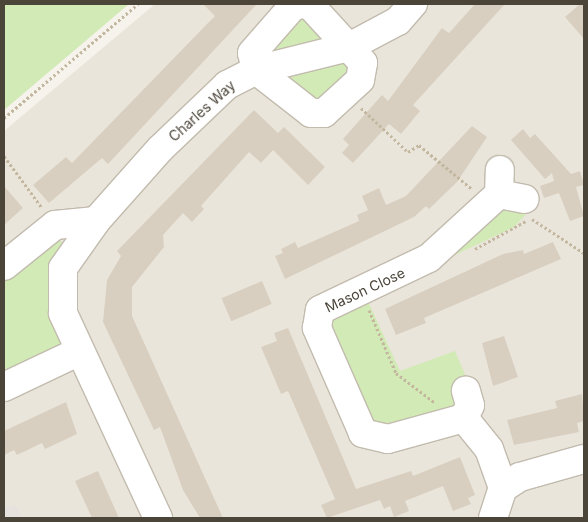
<!DOCTYPE html>
<style>
body{margin:0}
#map{position:relative;width:588px;height:522px;overflow:hidden;background:#f6f3ec;font-family:Inter,sans-serif}
div>[style]{position:absolute}
[style*='--x']{left:calc(var(--x)*1px);top:calc(var(--y)*1px);width:calc(var(--w)*1px);rotate:calc(var(--a)*1deg)}
.residential>*{inset:0;background:#eae5da}
.industrial>*{inset:0;background:#e6e2dd}
.green>*{inset:0;background:#d2eab5}
.building>*{inset:0;background:#d8cfc1;transform-origin:0 0}
.path>*{height:3px;margin-top:-1.5px;transform-origin:0;background:repeating-linear-gradient(90deg,#c4b79f 0 2.5px,transparent 0 5px)}
.roads{filter:drop-shadow(1px 0 #c2bbae) drop-shadow(-1px 0 #c2bbae) drop-shadow(0 1px #c2bbae) drop-shadow(0 -1px #c2bbae)}
.minor>*{height:28px;margin:-14px;padding:0 14px;transform-origin:14px;border-radius:14px;background:#fff}
span{translate:-50% -50%;white-space:nowrap;text-align:center;line-height:1.15;-webkit-text-stroke:4px #fff;paint-order:stroke}
.street-label{font-size:14px;color:#4b4439}
.frame{position:absolute;inset:0;border:5px solid #4b4439;pointer-events:none}
</style>
<div id="map">
<div class="residential">
<div style="clip-path:polygon(155px 4px,584px 4px,584px 518px,23px 518px,16px 504px,4px 508px,4px 131px)"></div>
</div>
<div class="industrial">
<div style="clip-path:polygon(16px 504px,23px 518px,4px 518px,4px 508px)"></div>
</div>
<div class="green">
<div style="clip-path:polygon(4px 4px,129px 4px,4px 110px)"></div>
<div style="clip-path:polygon(300px 11px,330px 43px,259px 55px)"></div>
<div style="clip-path:polygon(342px 56px,356px 68px,320px 109px,282px 75px)"></div>
<div style="clip-path:polygon(503px 203px,529px 211px,514px 227px,425px 269px)"></div>
<div style="clip-path:polygon(56px 237px,64px 244px,61px 349px,4px 380px,4px 278px)"></div>
<div style="clip-path:polygon(366px 297px,400px 371px,455px 351px,469px 384px,462px 404px,378px 434px,325px 322px)"></div>
</div>
<div class="building">
<div style="clip-path:polygon(203px 4px,257px 4px,108px 164px,102px 158px,49px 203px,33px 185px,66px 157px,72px 163px,208px 23px,215px 16px)"></div>
<div style="clip-path:polygon(475px 4px,505px 4px,413px 105px,420px 111px,401px 134px,389px 124px,353px 163px,342px 153px,349px 145px,343px 139px,382px 95px,388px 101px,442px 28px,449px 33px)"></div>
<div style="clip-path:polygon(580px 4px,584px 4px,584px 39px,565px 17px)"></div>
<div style="clip-path:polygon(254px 110px,278px 133px,284px 127px,325px 167px,308px 185px,273px 150px,261px 163px,249px 152px,201px 206px,204px 209px,192px 222px,183px 213px,163px 235px,164px 247px,132px 287px,132px 316px,223px 518px,200px 518px,183px 490px,160px 427px,154px 430px,103px 322px,107px 280px,121px 256px,117px 251px)"></div>
<div style="clip-path:polygon(472px 126px,487px 137px,457px 182px,429px 209px,426px 206px,414px 217px,285px 279px,275px 256px,283px 253px,281px 249px,295px 242px,298px 248px,359px 221px,357px 215px,368px 210px,362px 196px,379px 188px,386px 205px,406px 196px)"></div>
<div style="clip-path:polygon(523px 129px,530px 138px,535px 134px,571px 174px,580px 171px,584px 185px,576px 187px,584px 216px,570px 221px,559px 193px,544px 198px,540px 186px,554px 181px,552px 173px,545px 179px,511px 140px)"></div>
<div style="clip-path:polygon(4px 186px,23px 208px,4px 225px)"></div>
<div style="clip-path:polygon(553px 242px,561px 259px,424px 318px,426px 323px,396px 335px,385px 309px,503px 254px,523px 250px,524px 254px)"></div>
<div style="left:262px;top:281px;width:25px;height:44px;rotate:67deg"></div>
<div style="clip-path:polygon(288px 328px,356px 489px,411px 471px,413px 476px,460px 457px,475px 495px,468px 498px,471px 504px,453px 511px,443px 486px,405px 501px,409px 511px,394px 517px,390px 506px,384px 509px,380px 500px,327px 518px,321px 505px,335px 499px,288px 391px,281px 394px,261px 347px,277px 341px,274px 333px)"></div>
<div style="clip-path:polygon(504px 336px,518px 377px,493px 386px,482px 343px)"></div>
<div style="clip-path:polygon(582px 394px,584px 421px,577px 423px,579px 432px,514px 445px,507px 420px,557px 408px,555px 401px)"></div>
<div style="clip-path:polygon(66px 402px,77px 434px,45px 449px,42px 443px,17px 455px,14px 450px,4px 455px,4px 431px)"></div>
<div style="clip-path:polygon(98px 471px,119px 518px,92px 518px,75px 481px)"></div>
</div>
<div class="path">
<div style="--x:361;--y:108;--w:64;--a:43.1"></div>
<div style="--x:408;--y:152;--w:13;--a:-32"></div>
<div style="--x:419;--y:145;--w:69;--a:39.7"></div>
<div style="--x:4;--y:118;--w:176;--a:-40.4"></div>
<div style="--x:4;--y:156;--w:64;--a:53.8"></div>
<div style="--x:532;--y:219;--w:62;--a:33.2"></div>
<div style="--x:475;--y:249;--w:58;--a:-28.8"></div>
<div style="--x:369;--y:310;--w:69;--a:66.8"></div>
<div style="--x:396;--y:373;--w:48;--a:37.3"></div>
</div>
<div class="roads">
<div class="minor">
<div style="--x:309;--y:4;--w:80;--a:47.5"></div>
<div style="--x:363;--y:63;--w:17;--a:100"></div>
<div style="--x:360;--y:80;--w:49;--a:137.5"></div>
<div style="--x:324;--y:113;--w:13;--a:180"></div>
<div style="--x:311;--y:113;--w:70;--a:-142"></div>
<div style="--x:256;--y:70;--w:17;--a:-103"></div>
<div style="--x:252;--y:53;--w:64;--a:-48.8"></div>
<div style="--x:294;--y:5;--w:15;--a:-4"></div>
<div style="--x:499;--y:194;--w:24;--a:-88"></div>
<div style="--x:4;--y:266;--w:65;--a:-38.8"></div>
<div style="--x:55;--y:225;--w:41;--a:-5.6"></div>
<div style="--x:4;--y:387;--w:82;--a:-25.3"></div>
<div style="--x:464;--y:418;--w:14;--a:-65"></div>
<div style="--x:470;--y:405;--w:15;--a:-106"></div>
<div style="--x:503;--y:488;--w:41;--a:-109.7"></div>
<div style="--x:489;--y:449;--w:40;--a:-129"></div>
<div style="--x:464;--y:418;--w:79;--a:164.6"></div>
<div style="--x:388;--y:439;--w:26;--a:-167"></div>
<div style="--x:363;--y:433;--w:115;--a:-113.7"></div>
<div style="--x:317;--y:328;--w:18;--a:-81"></div>
<div style="--x:320;--y:310;--w:121;--a:-25.5"></div>
<div style="--x:429;--y:258;--w:95;--a:-42.4"></div>
<div style="--x:499;--y:194;--w:26;--a:11"></div>
<div style="--x:158;--y:518;--w:226;--a:-114.9"></div>
<div style="--x:63;--y:313;--w:45;--a:-90"></div>
<div style="--x:63;--y:268;--w:57;--a:-54.9"></div>
<div style="--x:96;--y:221;--w:96;--a:-48.4"></div>
<div style="--x:160;--y:149;--w:93;--a:-43.7"></div>
<div style="--x:227;--y:85;--w:33;--a:-27"></div>
<div style="--x:256;--y:70;--w:96;--a:-13.9"></div>
<div style="--x:349;--y:47;--w:55;--a:-28"></div>
<div style="--x:398;--y:21;--w:23;--a:-49"></div>
<div style="--x:493;--y:518;--w:32;--a:-72"></div>
<div style="--x:503;--y:488;--w:20;--a:-33"></div>
<div style="--x:520;--y:477;--w:66;--a:-15.7"></div>
</div>
</div>
<div class="street-label">
<span style="left:202px;top:111px;rotate:-42deg">Charles Way</span>
<span style="left:365px;top:290px;rotate:-25deg">Mason Close</span>
</div>
<div class="frame"></div>
</div>
